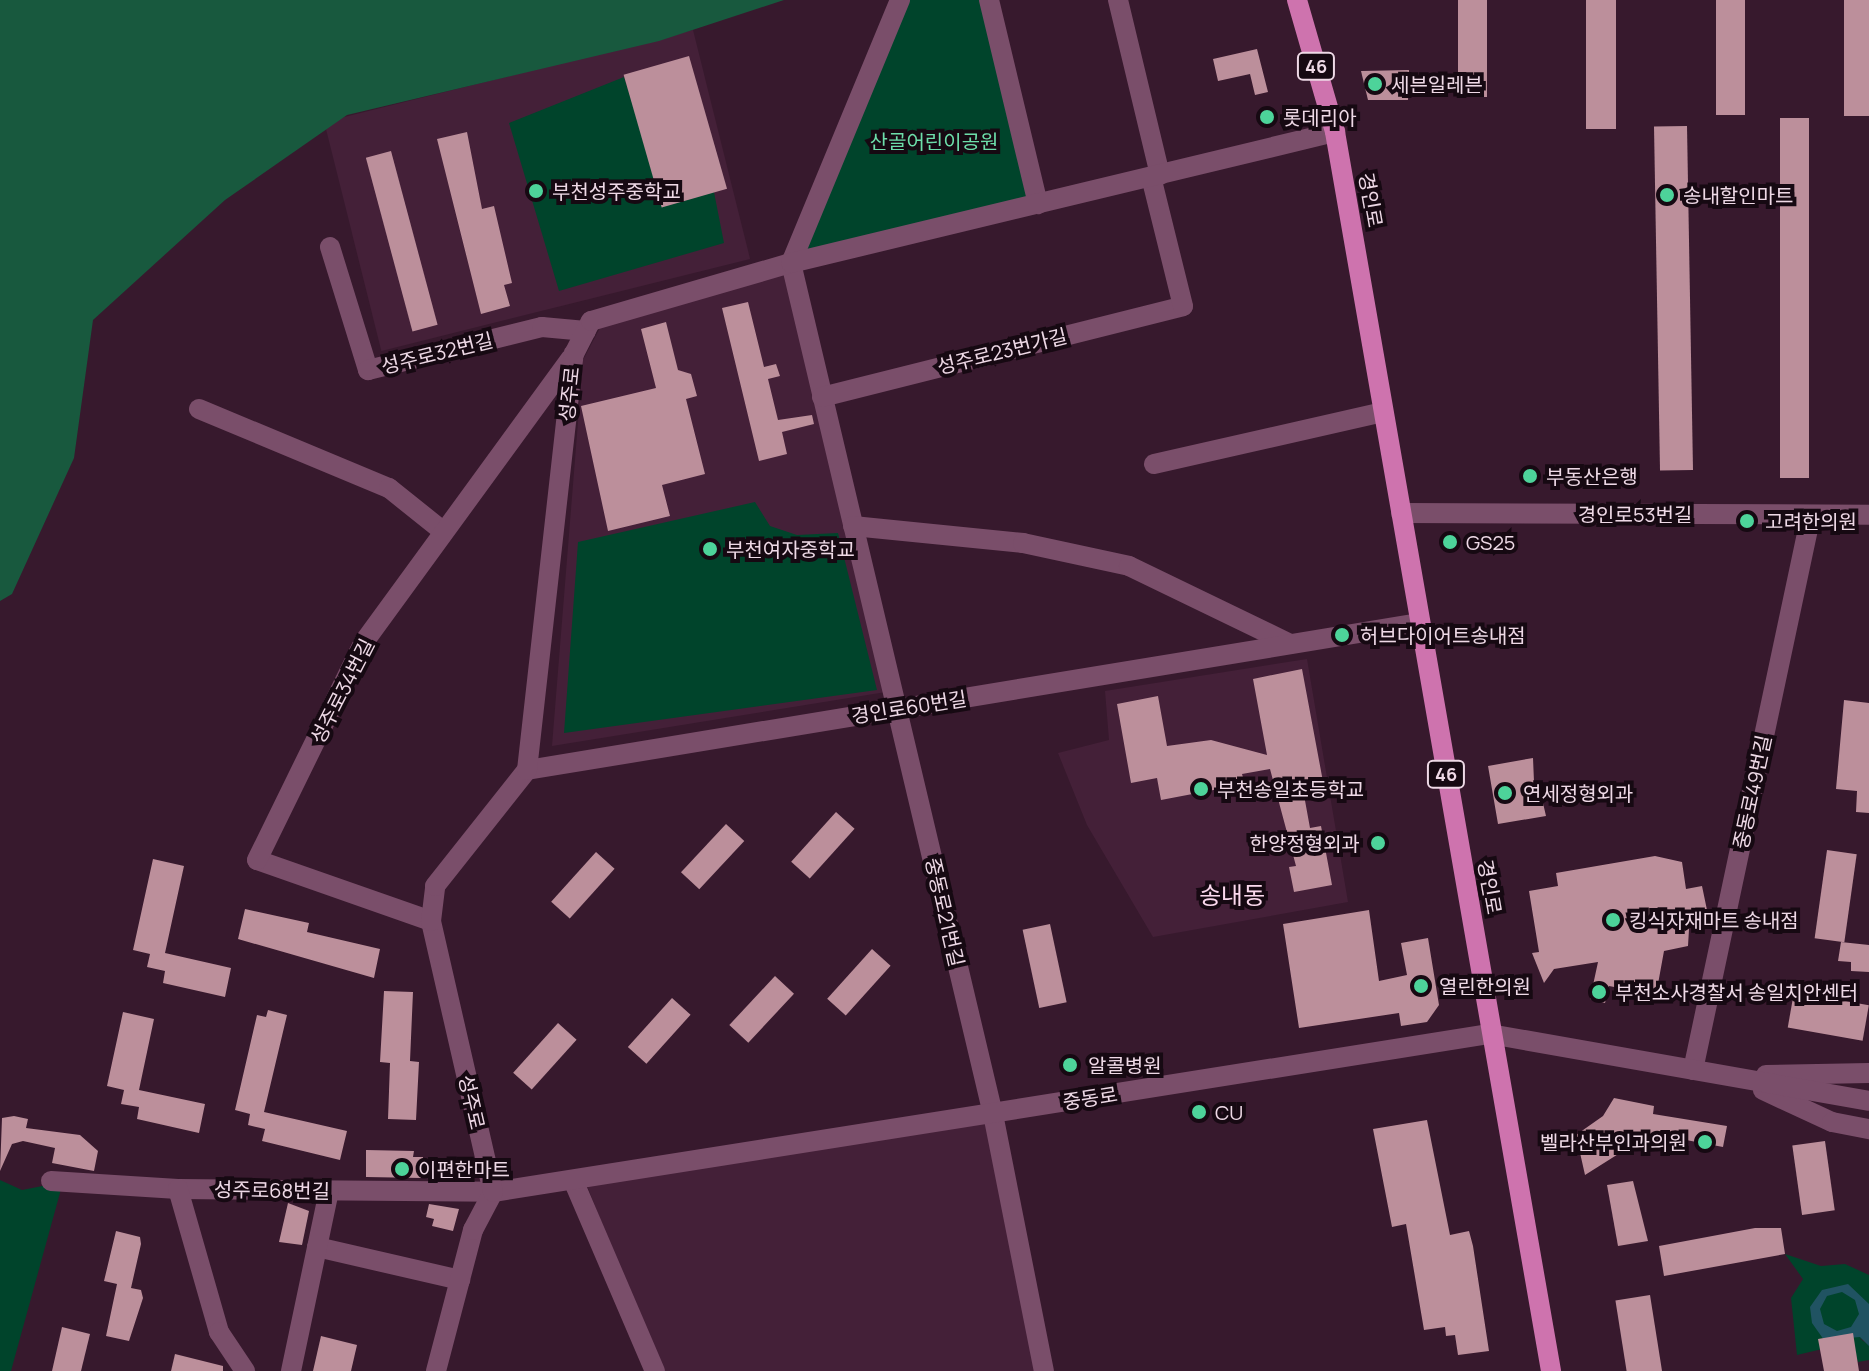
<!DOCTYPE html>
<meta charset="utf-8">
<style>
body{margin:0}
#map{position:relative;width:1869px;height:1371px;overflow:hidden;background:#37192d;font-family:Manrope,"Noto Sans KR",sans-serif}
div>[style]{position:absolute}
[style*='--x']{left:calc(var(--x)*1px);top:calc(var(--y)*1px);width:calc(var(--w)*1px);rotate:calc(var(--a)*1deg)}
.built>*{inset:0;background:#442038;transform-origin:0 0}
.green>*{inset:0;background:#00442b}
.forest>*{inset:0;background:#18593e}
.water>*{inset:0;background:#205362}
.building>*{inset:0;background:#bc8f9b;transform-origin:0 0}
.minor>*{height:20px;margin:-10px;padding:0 10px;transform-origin:10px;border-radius:10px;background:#7a4e6a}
.major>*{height:20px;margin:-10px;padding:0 10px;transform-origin:10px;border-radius:10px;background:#ce73ae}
.dots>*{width:22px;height:22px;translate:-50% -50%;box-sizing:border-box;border:4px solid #160912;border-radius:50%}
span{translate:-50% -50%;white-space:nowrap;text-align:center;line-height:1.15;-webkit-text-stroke:8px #160912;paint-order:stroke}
.shield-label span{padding:2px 6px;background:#160912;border:2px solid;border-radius:6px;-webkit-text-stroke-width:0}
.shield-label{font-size:18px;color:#eed9e6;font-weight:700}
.poi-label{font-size:20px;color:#eed9e6}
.left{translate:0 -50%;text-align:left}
.right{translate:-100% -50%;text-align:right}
.park-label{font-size:20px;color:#6ddeaa}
.street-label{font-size:20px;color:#eed9e6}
.quarter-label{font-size:24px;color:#fbd9ed}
</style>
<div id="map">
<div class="built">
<div style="left:693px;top:30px;width:236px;height:380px;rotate:76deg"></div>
<div style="clip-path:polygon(785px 273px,886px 692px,552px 746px,583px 360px,602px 324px)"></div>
<div style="clip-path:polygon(1307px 659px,1348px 902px,1153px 937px,1087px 825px,1058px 753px,1109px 740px,1105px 691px)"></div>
<div style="clip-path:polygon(993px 1114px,1044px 1371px,660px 1371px,584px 1178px)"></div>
</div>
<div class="green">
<div style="clip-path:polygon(906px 0,984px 0,1033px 201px,798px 256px)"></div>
<div style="clip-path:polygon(624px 77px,666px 206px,714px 192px,724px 243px,559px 291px,509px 123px)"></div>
<div style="clip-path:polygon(755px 502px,770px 526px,797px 535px,838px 533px,877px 690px,564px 733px,578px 542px)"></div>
<div style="clip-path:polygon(0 1180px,22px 1190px,63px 1182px,11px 1371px,0 1371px)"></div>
<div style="clip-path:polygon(1785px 1254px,1821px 1266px,1845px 1264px,1869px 1275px,1869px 1342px,1859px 1338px,1869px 1345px,1869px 1360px,1858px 1362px,1852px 1342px,1797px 1355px,1791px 1298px,1803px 1279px)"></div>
</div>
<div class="forest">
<div style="clip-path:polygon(0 0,784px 0,659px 41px,347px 115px,225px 200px,93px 320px,74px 458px,12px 594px,0 601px)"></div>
</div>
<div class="water">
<div style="clip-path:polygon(evenodd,1848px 1284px,1869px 1304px,1869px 1346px,1860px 1337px,1824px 1340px,1812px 1323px,1810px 1307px,1822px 1290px,1848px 1284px,1842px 1292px,1855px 1300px,1859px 1314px,1851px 1327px,1837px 1331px,1824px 1324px,1820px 1309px,1827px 1296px,1842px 1292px)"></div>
</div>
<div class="building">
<div style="left:1458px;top:0;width:29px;height:97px"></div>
<div style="left:1586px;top:0;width:30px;height:129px"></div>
<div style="left:1716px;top:0;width:29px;height:115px"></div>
<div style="left:1844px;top:0;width:25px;height:116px"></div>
<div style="clip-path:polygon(1257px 49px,1268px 92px,1255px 95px,1250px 74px,1218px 81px,1213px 59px)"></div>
<div style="left:689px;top:56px;width:138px;height:68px;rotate:74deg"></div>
<div style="clip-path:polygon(1409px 70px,1408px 100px,1368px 100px,1361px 71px)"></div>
<div style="left:1780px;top:118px;width:29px;height:360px"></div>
<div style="left:1687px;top:126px;width:344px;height:33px;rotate:89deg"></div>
<div style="clip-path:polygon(467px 132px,482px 209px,494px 206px,512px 283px,504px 285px,510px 306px,481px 314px,437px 139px)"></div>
<div style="left:391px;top:151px;width:180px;height:26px;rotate:75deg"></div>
<div style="clip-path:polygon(748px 302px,764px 367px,776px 364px,780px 376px,768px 379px,778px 420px,812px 415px,814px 424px,782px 432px,787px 454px,759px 461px,722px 308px)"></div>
<div style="clip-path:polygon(666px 322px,678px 370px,691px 374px,697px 396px,686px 399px,705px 474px,662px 485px,670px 516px,608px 531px,581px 406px,656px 388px,641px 329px)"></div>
<div style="clip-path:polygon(1302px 669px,1324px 787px,1304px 795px,1310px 828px,1321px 826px,1332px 885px,1294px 892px,1289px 867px,1296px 866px,1270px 769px,1242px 774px,1245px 784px,1161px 800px,1157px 778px,1131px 783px,1117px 704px,1158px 696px,1167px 746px,1211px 740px,1267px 755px,1253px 679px)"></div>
<div style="clip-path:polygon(1844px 700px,1869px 703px,1869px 813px,1856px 812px,1857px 791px,1836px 789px)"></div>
<div style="clip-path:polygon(1533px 758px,1535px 805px,1543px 803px,1546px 816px,1498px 824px,1488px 766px)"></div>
<div style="left:836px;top:812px;width:25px;height:67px;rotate:42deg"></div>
<div style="left:726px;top:824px;width:25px;height:66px;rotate:43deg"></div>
<div style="left:1827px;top:850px;width:30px;height:89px;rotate:8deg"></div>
<div style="left:596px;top:852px;width:25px;height:67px;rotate:42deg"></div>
<div style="clip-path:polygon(1655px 856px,1682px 862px,1686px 889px,1702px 886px,1707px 910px,1690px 913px,1688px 946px,1664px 951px,1656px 995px,1609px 986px,1605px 1003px,1590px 999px,1598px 962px,1554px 969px,1544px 983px,1532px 953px,1539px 952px,1529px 891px,1558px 886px,1556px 873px)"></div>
<div style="clip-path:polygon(153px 859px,184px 866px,165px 953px,231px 968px,225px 997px,163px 983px,165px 971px,147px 967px,150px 954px,133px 950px)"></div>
<div style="clip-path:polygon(245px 909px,309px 923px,307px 932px,380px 949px,374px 978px,238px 939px)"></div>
<div style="clip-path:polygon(1369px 910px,1379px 981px,1407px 975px,1401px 943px,1428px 938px,1439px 1005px,1427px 1022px,1401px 1026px,1399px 1013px,1299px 1028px,1283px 924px)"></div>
<div style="left:1050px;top:924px;width:80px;height:28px;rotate:78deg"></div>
<div style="clip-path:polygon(1841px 942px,1869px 945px,1869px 972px,1851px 971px,1851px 962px,1838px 961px)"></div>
<div style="left:872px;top:949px;width:25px;height:67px;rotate:42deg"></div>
<div style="left:775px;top:976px;width:26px;height:67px;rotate:43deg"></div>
<div style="clip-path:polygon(384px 991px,413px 992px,410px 1061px,419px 1062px,416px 1120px,388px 1119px,390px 1063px,380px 1062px)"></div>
<div style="left:1794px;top:992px;width:76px;height:36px;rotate:10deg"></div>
<div style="left:672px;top:998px;width:25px;height:66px;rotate:42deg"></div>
<div style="clip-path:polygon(268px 1010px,287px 1015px,264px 1112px,347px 1131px,340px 1160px,262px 1141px,265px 1129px,248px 1125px,250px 1114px,235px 1110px,257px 1015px,266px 1017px)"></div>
<div style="clip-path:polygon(123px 1012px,154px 1019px,139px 1090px,205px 1104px,199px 1133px,137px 1119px,139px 1107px,121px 1104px,124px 1090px,107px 1086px)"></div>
<div style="left:558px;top:1023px;width:25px;height:67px;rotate:42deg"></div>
<div style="clip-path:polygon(1614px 1098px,1654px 1106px,1653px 1114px,1727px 1126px,1723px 1147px,1686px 1140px,1683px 1154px,1631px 1146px,1585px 1175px,1576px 1135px,1603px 1116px)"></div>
<div style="clip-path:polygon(14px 1116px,28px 1119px,26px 1128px,80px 1135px,98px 1151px,94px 1171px,52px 1163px,55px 1148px,23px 1141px,12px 1144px,0 1171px,2px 1118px)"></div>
<div style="clip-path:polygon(1427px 1120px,1450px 1235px,1469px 1231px,1473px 1246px,1489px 1351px,1458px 1355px,1455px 1335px,1446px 1336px,1445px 1327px,1424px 1330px,1406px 1224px,1392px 1227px,1373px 1129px)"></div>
<div style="left:1825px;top:1141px;width:70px;height:33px;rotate:82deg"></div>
<div style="clip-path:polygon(366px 1150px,414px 1151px,413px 1157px,423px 1157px,421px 1178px,366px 1177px)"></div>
<div style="clip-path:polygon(1633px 1181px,1648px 1241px,1618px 1246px,1607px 1185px)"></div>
<div style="clip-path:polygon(288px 1203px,309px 1211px,302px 1245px,279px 1242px)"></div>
<div style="clip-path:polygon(429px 1204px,459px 1209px,453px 1231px,432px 1226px,434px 1219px,426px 1217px)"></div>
<div style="clip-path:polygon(1755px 1228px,1781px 1228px,1785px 1254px,1664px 1276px,1659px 1246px)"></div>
<div style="clip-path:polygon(116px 1231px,140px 1237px,141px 1244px,131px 1288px,141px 1290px,143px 1298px,129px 1341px,106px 1336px,117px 1284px,104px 1281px)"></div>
<div style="left:1650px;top:1295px;width:77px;height:35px;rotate:81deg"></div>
<div style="clip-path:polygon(62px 1327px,90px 1334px,81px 1371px,52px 1371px)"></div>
<div style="clip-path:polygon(1853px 1333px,1859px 1371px,1824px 1371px,1818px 1339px)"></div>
<div style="clip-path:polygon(321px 1336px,357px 1345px,351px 1371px,313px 1371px)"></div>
<div style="clip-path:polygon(175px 1354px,223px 1366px,223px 1371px,171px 1371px)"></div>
</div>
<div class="minor">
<div style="--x:989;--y:0;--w:210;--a:76.5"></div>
<div style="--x:1118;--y:0;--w:180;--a:76.5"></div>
<div style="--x:330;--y:247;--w:129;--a:72.8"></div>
<div style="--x:368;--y:370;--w:179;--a:-13.9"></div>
<div style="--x:542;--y:327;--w:44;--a:5.2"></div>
<div style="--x:791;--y:263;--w:875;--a:76.65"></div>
<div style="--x:993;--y:1114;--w:262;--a:78.8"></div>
<div style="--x:791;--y:263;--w:285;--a:-67.5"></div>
<div style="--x:822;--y:397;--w:372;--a:-14.1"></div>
<div style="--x:1183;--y:306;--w:133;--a:-103.9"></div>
<div style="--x:199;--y:409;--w:206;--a:22.6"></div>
<div style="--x:389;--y:488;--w:70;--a:38.7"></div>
<div style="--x:1154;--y:464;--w:235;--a:-12.8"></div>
<div style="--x:1401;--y:513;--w:468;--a:0.2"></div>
<div style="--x:853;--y:526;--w:171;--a:5.7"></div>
<div style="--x:1023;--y:543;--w:108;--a:12.2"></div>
<div style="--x:1129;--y:566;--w:179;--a:25.8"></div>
<div style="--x:527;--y:770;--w:905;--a:-9.35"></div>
<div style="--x:431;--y:921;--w:184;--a:-160.7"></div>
<div style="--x:257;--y:860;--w:243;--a:-63.9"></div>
<div style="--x:364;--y:642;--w:351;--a:-53.9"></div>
<div style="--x:1693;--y:1070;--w:567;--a:-78"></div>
<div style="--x:1766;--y:1075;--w:103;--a:-1.1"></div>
<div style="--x:1763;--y:1090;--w:76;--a:24.9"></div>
<div style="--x:1832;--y:1122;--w:38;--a:11"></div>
<div style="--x:573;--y:1180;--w:208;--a:66.8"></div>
<div style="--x:51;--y:1181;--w:127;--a:3.6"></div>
<div style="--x:178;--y:1189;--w:315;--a:0.5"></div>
<div style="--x:493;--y:1192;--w:1009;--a:-9.01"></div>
<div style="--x:1490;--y:1034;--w:385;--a:10"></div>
<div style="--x:178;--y:1189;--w:149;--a:74"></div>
<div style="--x:219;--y:1332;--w:47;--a:56.3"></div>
<div style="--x:317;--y:1247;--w:147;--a:13"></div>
<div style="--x:291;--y:1371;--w:184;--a:-78.1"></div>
<div style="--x:436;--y:1371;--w:146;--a:-75.3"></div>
<div style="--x:473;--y:1230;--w:43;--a:-62.2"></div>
<div style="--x:493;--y:1192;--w:278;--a:-102.9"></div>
<div style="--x:431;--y:921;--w:35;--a:-83"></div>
<div style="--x:435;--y:886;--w:148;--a:-51.6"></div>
<div style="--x:527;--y:770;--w:419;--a:-83.6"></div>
<div style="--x:574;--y:354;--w:37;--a:-63"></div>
<div style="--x:591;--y:321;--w:208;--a:-16.2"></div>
<div style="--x:791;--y:263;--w:560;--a:-13.54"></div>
</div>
<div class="major">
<div style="--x:1297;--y:0;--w:137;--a:73.9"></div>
<div style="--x:1335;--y:132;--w:1258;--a:80.11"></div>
</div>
<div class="dots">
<div style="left:1375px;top:84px;background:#4dd39a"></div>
<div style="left:1267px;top:117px;background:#4dd39a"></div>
<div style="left:536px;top:191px;background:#4dd39a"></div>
<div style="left:1667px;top:195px;background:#4dd39a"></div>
<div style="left:1530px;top:476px;background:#4dd39a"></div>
<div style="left:1747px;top:521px;background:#4dd39a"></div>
<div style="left:1450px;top:542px;background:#4dd39a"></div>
<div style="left:710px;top:549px;background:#4dd39a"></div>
<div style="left:1342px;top:635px;background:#4dd39a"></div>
<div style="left:1201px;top:789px;background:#4dd39a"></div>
<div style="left:1505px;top:793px;background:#4dd39a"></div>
<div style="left:1378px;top:843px;background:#4dd39a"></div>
<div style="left:1613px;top:920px;background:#4dd39a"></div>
<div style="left:1421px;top:986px;background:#4dd39a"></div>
<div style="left:1599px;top:992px;background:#4dd39a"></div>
<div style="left:1070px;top:1065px;background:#4dd39a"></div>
<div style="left:1199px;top:1112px;background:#4dd39a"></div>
<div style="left:1705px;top:1142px;background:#4dd39a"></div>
<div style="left:402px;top:1169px;background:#4dd39a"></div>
</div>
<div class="shield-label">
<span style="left:1316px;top:66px">46</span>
<span style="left:1446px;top:774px">46</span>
</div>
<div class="poi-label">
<span class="left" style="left:1391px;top:84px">세븐일레븐</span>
<span class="left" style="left:1283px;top:117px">롯데리아</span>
<span class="left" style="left:552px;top:191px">부천성주중학교</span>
<span class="left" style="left:1683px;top:195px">송내할인마트</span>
<span class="left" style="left:1546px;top:476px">부동산은행</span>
<span class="left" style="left:1765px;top:521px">고려한의원</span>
<span class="left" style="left:1466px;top:542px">GS25</span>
<span class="left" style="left:726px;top:549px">부천여자중학교</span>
<span class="left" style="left:1360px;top:635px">허브다이어트송내점</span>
<span class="left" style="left:1217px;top:789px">부천송일초등학교</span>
<span class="left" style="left:1523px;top:793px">연세정형외과</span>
<span class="right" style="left:1360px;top:843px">한양정형외과</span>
<span class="left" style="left:1629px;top:920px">킹식자재마트 송내점</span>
<span class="left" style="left:1439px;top:986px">열린한의원</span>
<span class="left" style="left:1615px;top:992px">부천소사경찰서 송일치안센터</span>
<span class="left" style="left:1088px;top:1065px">알콜병원</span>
<span class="left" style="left:1215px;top:1112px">CU</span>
<span class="right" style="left:1687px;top:1142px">벨라산부인과의원</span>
<span class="left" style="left:418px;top:1169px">이편한마트</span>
</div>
<div class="park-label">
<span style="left:934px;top:141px">산골어린이공원</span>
</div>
<div class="street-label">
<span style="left:1371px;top:200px;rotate:80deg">경인로</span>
<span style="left:1002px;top:351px;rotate:-14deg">성주로23번가길</span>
<span style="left:437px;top:353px;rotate:-14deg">성주로32번길</span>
<span style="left:569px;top:394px;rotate:-84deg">성주로</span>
<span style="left:1635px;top:514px">경인로53번길</span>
<span style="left:342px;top:691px;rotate:-63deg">성주로34번길</span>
<span style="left:909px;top:707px;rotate:-9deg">경인로60번길</span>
<span style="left:1752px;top:792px;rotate:-78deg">중동로49번길</span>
<span style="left:1490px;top:887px;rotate:80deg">경인로</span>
<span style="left:945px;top:912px;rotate:77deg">중동로21번길</span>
<span style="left:1090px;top:1098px;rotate:-9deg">중동로</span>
<span style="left:472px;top:1102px;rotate:77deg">성주로</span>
<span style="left:272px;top:1190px;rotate:1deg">성주로68번길</span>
</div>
<div class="quarter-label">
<span style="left:1232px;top:895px">송내동</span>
</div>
</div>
